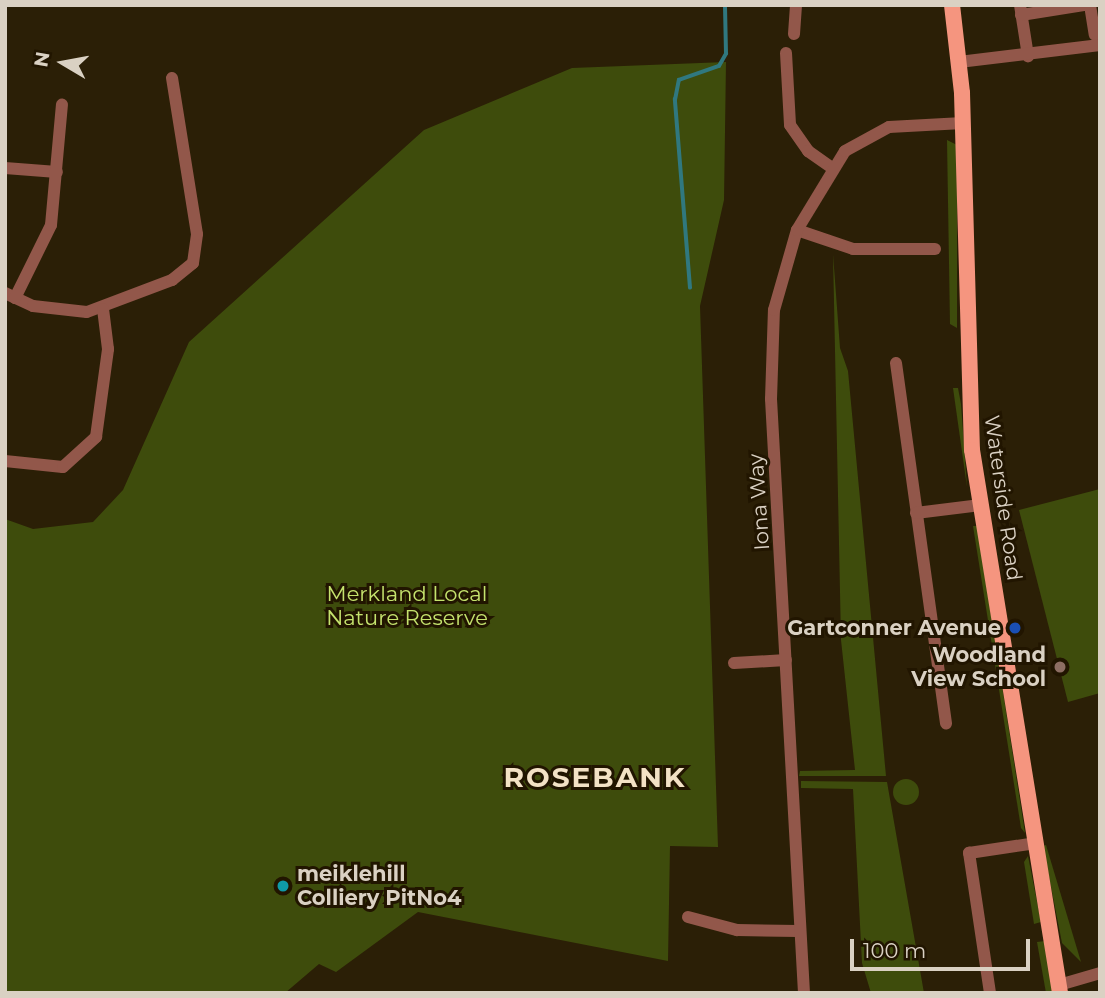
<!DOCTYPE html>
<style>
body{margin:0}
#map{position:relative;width:1105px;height:998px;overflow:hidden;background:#2b1f06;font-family:Montserrat,sans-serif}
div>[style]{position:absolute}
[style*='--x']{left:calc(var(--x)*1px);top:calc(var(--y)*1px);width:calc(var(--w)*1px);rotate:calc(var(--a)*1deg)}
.green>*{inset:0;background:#3e4c0c}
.round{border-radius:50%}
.stream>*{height:3.5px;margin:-1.75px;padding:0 1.75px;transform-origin:1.75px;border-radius:1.75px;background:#30787f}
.minor>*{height:12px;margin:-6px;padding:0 6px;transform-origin:6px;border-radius:6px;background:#92574a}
.major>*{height:16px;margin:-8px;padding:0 8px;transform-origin:8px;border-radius:8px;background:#f5957f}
.dots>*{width:19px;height:19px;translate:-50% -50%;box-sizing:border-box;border:4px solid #211500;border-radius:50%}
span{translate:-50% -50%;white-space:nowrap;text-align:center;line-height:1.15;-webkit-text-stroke:6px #211500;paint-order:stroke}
.street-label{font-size:21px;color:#dad1c3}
.park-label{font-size:21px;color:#c5e36d}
.poi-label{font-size:21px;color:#dad1c3;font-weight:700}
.right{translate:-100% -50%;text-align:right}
.left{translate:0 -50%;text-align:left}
.district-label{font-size:28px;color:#f3e2c5;font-weight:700;letter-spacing:2px}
.frame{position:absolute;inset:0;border:7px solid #dad1c3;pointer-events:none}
.north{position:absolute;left:28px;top:28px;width:70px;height:70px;-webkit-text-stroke:5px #211500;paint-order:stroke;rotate:280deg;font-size:19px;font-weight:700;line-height:28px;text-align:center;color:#dad1c3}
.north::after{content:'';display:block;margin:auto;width:24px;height:32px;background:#dad1c3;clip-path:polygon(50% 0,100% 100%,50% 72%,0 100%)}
.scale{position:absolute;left:850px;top:939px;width:180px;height:32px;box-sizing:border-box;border:4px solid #dad1c3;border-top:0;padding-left:9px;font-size:21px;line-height:24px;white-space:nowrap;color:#dad1c3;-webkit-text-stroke:5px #211500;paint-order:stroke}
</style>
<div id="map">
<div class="green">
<div style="clip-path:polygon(726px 62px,724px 200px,700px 306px,718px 847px,670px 846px,668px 961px,418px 912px,336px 972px,319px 964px,285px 993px,5px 993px,5px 519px,33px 529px,93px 522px,123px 490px,189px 342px,424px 130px,572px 68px)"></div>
<div style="clip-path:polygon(947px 140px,957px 145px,957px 328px,950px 324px)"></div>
<div style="clip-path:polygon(833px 254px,840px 348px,848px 371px,886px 776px,799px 776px,800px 771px,855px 770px,841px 640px)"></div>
<div style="clip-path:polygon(953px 388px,958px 388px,961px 404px,967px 487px)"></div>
<div style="clip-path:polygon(1100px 489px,1100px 693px,1068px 702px,1019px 510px)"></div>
<div style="clip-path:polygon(973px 526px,977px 526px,1025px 833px,1021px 828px)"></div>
<div class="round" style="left:893px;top:779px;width:26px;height:26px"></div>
<div style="clip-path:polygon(801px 781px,887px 782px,924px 993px,871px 993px,862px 963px,853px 789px,801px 788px)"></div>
<div style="clip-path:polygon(1043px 846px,1046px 845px,1081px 962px,1062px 943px)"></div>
<div style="clip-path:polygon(1028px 856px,1041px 922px,1034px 924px,1024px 862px)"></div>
<div style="clip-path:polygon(1045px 941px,1053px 993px,1046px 993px,1037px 942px)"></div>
</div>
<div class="stream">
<div style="--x:690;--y:288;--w:189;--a:-94.6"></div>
<div style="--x:675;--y:100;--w:20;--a:-79"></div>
<div style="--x:679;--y:80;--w:42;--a:-19.3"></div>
<div style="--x:719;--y:66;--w:14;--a:-60"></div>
<div style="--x:726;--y:54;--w:49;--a:-91.2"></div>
</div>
<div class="minor">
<div style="--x:1020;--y:5;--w:52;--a:81.1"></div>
<div style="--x:1090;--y:5;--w:30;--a:81"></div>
<div style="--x:1021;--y:15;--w:65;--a:-8.9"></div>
<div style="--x:794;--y:34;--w:29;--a:-86"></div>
<div style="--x:786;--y:53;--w:72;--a:86.8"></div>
<div style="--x:790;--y:125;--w:32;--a:55"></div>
<div style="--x:808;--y:151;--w:28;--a:35"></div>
<div style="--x:959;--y:62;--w:142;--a:-6.9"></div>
<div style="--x:5;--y:168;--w:52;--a:4.4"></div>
<div style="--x:797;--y:230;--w:59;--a:18.7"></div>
<div style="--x:853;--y:249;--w:82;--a:0"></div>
<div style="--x:5;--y:293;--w:31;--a:25"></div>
<div style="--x:33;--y:306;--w:54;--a:6.3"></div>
<div style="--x:87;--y:312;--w:91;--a:-20.6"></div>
<div style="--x:172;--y:280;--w:27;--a:-39"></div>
<div style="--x:193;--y:263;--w:29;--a:-82"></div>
<div style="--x:197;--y:234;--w:158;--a:-99.1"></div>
<div style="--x:15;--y:298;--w:81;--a:-63.7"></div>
<div style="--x:51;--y:225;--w:121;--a:-84.8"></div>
<div style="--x:896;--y:363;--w:364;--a:82.1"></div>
<div style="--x:5;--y:461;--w:58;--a:5.9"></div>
<div style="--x:63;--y:467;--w:45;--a:-42.3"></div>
<div style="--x:96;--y:437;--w:89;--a:-82.2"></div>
<div style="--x:108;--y:349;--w:40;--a:-97.1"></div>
<div style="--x:916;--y:513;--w:65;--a:-7"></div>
<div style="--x:734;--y:663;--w:52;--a:-3.3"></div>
<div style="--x:688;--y:917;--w:51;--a:14.9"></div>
<div style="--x:737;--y:930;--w:61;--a:0.9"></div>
<div style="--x:1059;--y:985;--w:43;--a:-16.3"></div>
<div style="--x:804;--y:993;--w:595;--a:-93.18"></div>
<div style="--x:771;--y:399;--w:89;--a:-88.1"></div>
<div style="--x:774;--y:310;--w:83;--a:-74"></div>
<div style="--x:797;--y:230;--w:92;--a:-58.7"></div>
<div style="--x:845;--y:151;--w:50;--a:-28.6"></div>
<div style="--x:889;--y:127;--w:74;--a:-3.1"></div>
<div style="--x:990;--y:993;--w:142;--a:-98.5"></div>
<div style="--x:969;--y:853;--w:68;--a:-8.5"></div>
</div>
<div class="major">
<div style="--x:952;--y:5;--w:89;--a:83.5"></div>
<div style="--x:962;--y:93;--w:357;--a:88.4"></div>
<div style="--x:972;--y:450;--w:550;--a:80.79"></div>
</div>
<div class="dots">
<div style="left:1015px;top:628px;background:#1a4fb4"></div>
<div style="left:1060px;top:667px;background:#8d6e63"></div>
<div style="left:283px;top:886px;background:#0f9aa8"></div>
</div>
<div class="street-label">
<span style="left:1003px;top:498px;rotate:82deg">Waterside Road</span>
<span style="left:759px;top:502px;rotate:-94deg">Iona Way</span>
</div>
<div class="park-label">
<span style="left:407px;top:606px">Merkland Local<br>Nature Reserve</span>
</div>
<div class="poi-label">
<span class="right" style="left:1001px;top:628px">Gartconner Avenue</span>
<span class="right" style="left:1046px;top:667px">Woodland<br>View School</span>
<span class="left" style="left:297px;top:886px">meiklehill<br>Colliery PitNo4</span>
</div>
<div class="district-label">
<span style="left:595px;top:777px">ROSEBANK</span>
</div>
<div class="frame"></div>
<div class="north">N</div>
<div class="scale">100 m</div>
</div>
